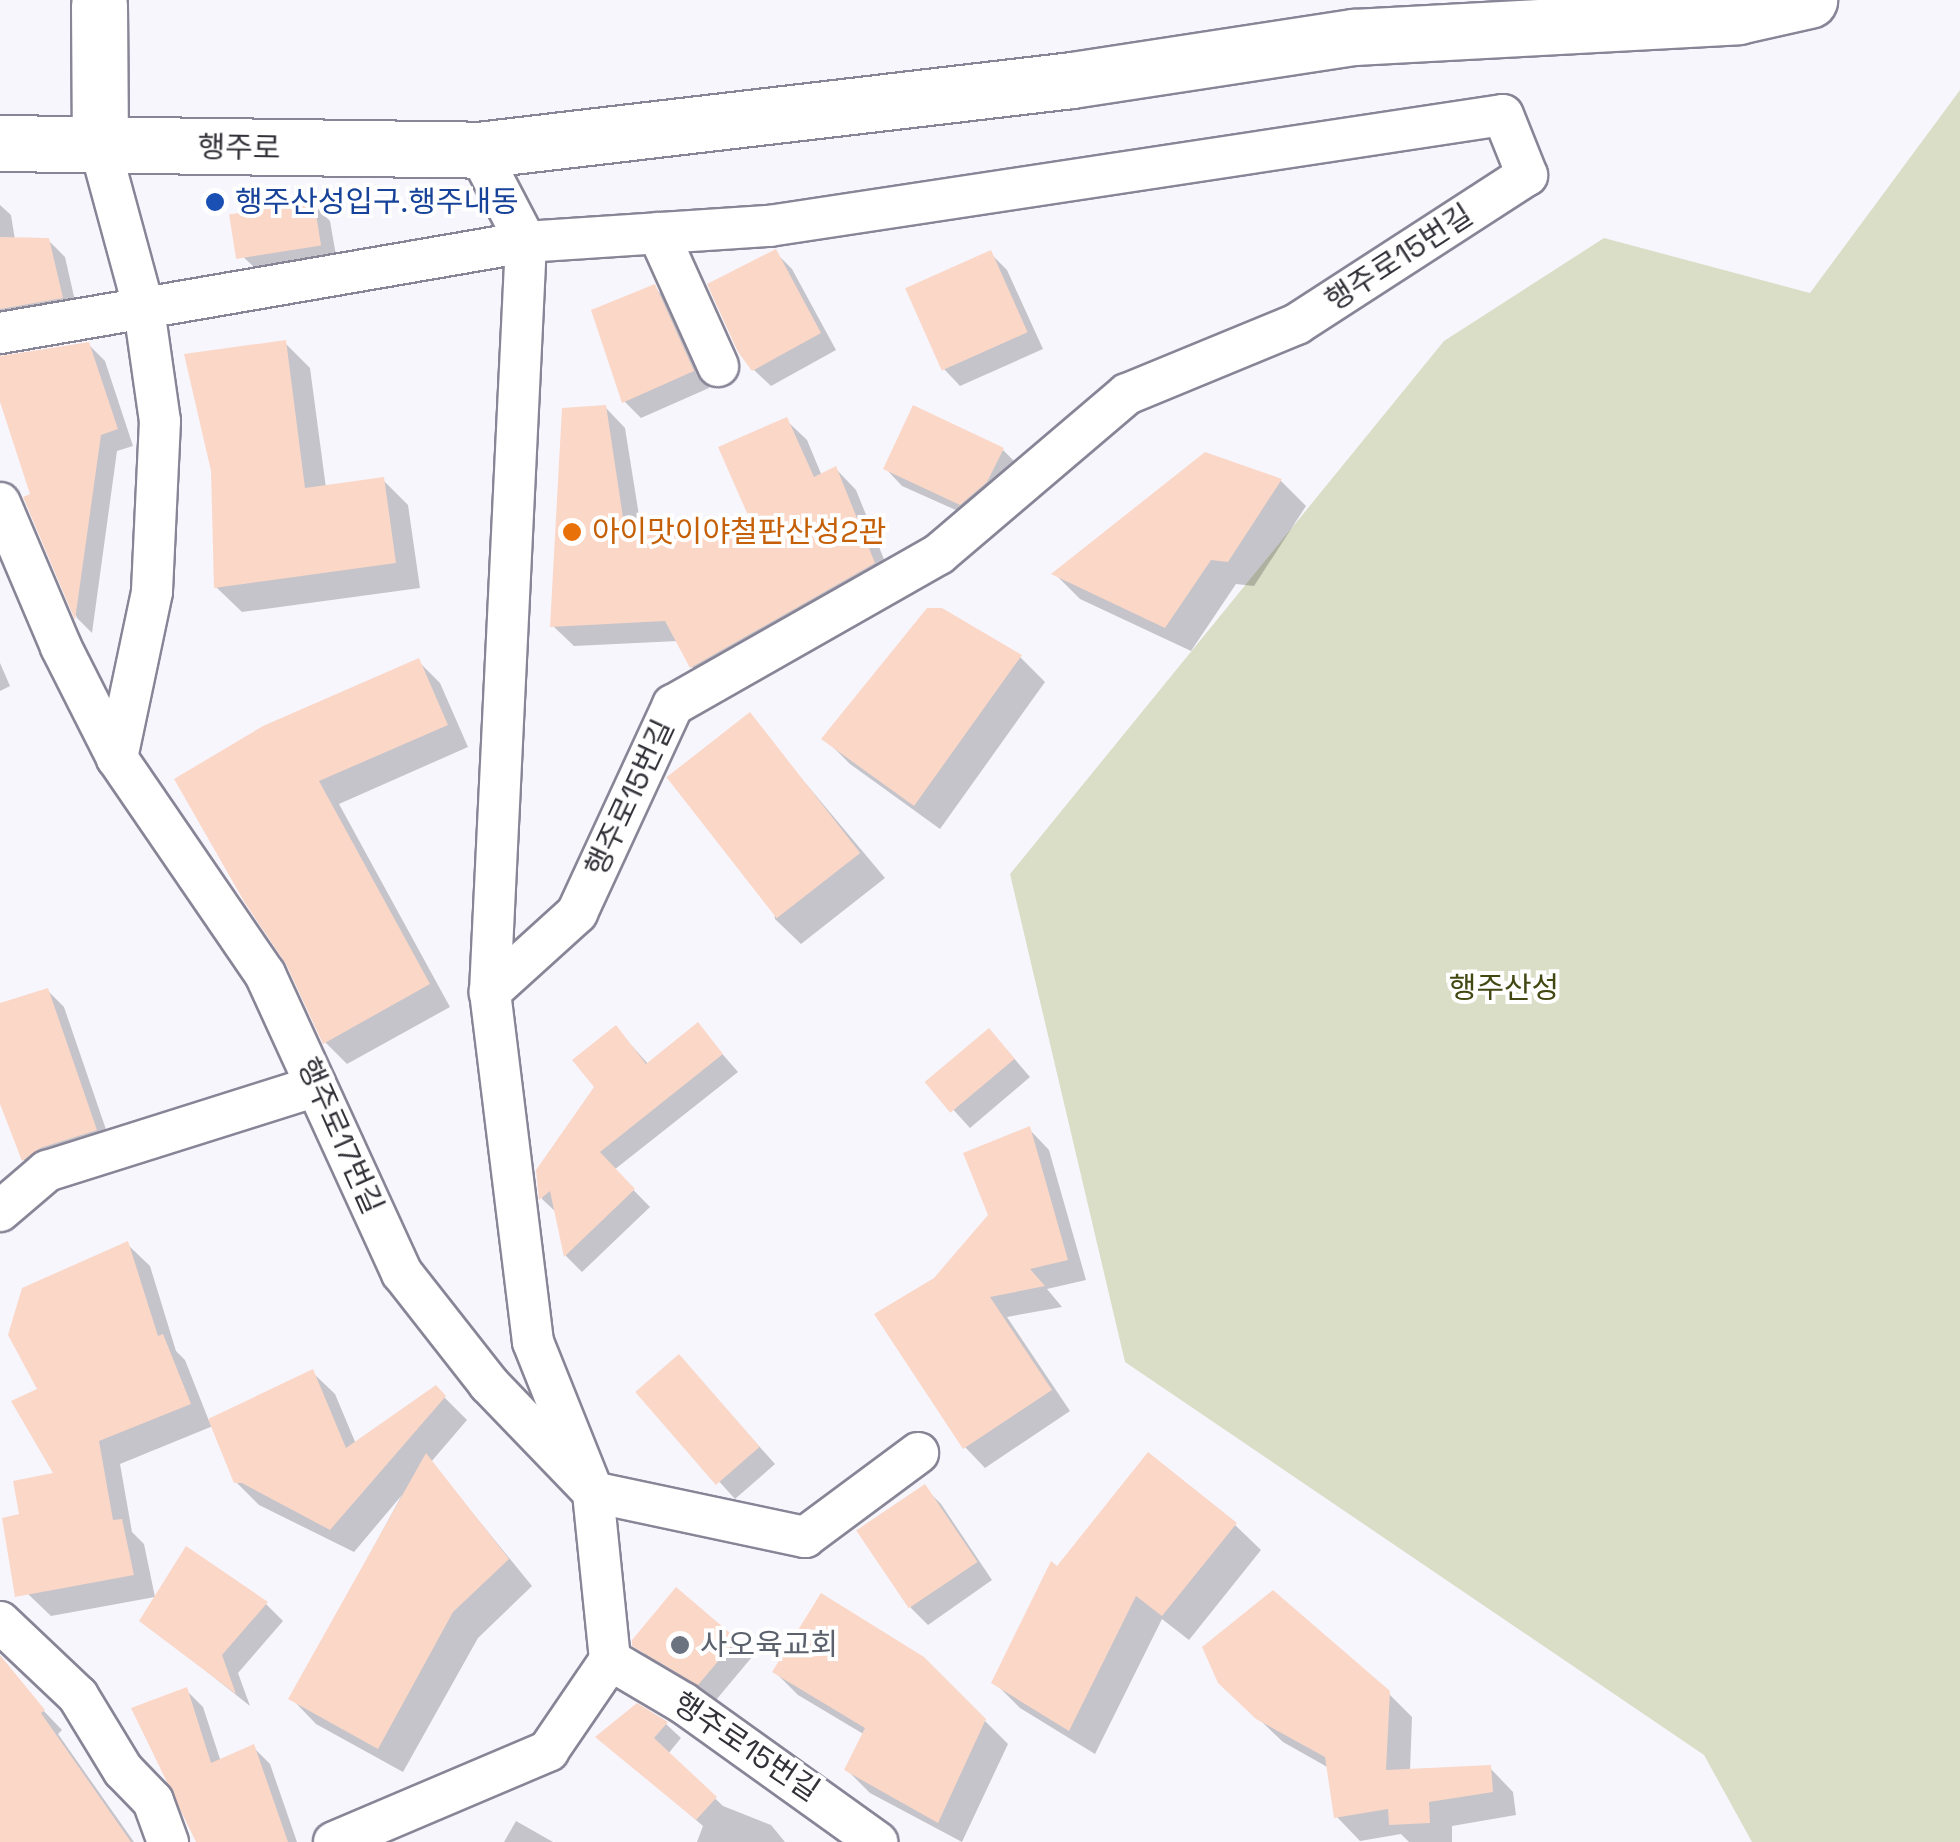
<!DOCTYPE html>
<meta charset="utf-8">
<style>
body{margin:0}
#map{position:relative;width:1960px;height:1842px;overflow:hidden;background:#f7f6fd;font-family:"Space Grotesk","Noto Sans KR",sans-serif}
div>[style]{position:absolute}
[style*='--x']{left:calc(var(--x)*1px);top:calc(var(--y)*1px);width:calc(var(--w)*1px);rotate:calc(var(--a)*1deg)}
.green>*{inset:0;background:#dadec7}
.shadow>*{inset:0;background:#0003}
.building>*{inset:0;background:#fbd7c8;transform-origin:0 0}
.roads{filter:drop-shadow(2px 0 #888597) drop-shadow(-2px 0 #888597) drop-shadow(0 2px #888597) drop-shadow(0 -2px #888597)}
.street>*{height:40px;margin:-20px;padding:0 20px;transform-origin:20px;border-radius:20px;background:#fff}
.secondary>*{height:55px;margin:-27.5px;padding:0 27.5px;transform-origin:27.5px;border-radius:27.5px;background:#fff}
.highway>*{height:55px;margin:-27.5px;padding:0 27.5px;transform-origin:27.5px;border-radius:27.5px;background:#fff}
.dots>*{width:28px;height:28px;translate:-50% -50%;box-sizing:border-box;border:5px solid #fff;border-radius:50%}
span{translate:-50% -50%;white-space:nowrap;text-align:center;line-height:1.15;-webkit-text-stroke:8px #fff;paint-order:stroke}
.street-label{font-size:30px;color:#333239}
.transit-label{font-size:30px;color:#164399}
.left{translate:0 -50%;text-align:left}
.food-label{font-size:30px;color:#c56008}
.park-label{font-size:30px;color:#434812}
.worship-label{font-size:30px;color:#5b616d}
</style>
<div id="map">
<div class="green">
<div style="clip-path:polygon(1960px 90px,1960px 1842px,1752px 1842px,1704px 1755px,1125px 1362px,1010px 874px,1444px 341px,1604px 238px,1810px 293px)"></div>
</div>
<div class="shadow">
<div style="clip-path:polygon(313px 204px,330px 221px,337px 261px,256px 269px,238px 252px)"></div>
<div style="clip-path:polygon(0 205px,11px 215px,15px 240px,48px 240px,65px 257px,78px 314px,0 333px)"></div>
<div style="clip-path:polygon(775px 252px,792px 269px,836px 350px,771px 386px,754px 370px)"></div>
<div style="clip-path:polygon(990px 253px,1007px 270px,1043px 349px,960px 386px,944px 369px)"></div>
<div style="clip-path:polygon(654px 287px,671px 304px,709px 388px,641px 418px,624px 401px)"></div>
<div style="clip-path:polygon(285px 343px,310px 368px,326px 488px,383px 480px,408px 505px,420px 588px,242px 612px,216px 587px)"></div>
<div style="clip-path:polygon(88px 344px,105px 361px,133px 446px,117px 451px,92px 633px,77px 618px,26px 498px,34px 496px,0 394px,0 358px)"></div>
<div style="clip-path:polygon(605px 407px,625px 428px,641px 528px,762px 541px,786px 420px,807px 440px,822px 476px,836px 469px,856px 490px,894px 584px,712px 687px,692px 667px,678px 641px,574px 646px,553px 626px)"></div>
<div style="clip-path:polygon(1003px 450px,1020px 467px,978px 520px,902px 486px,886px 469px)"></div>
<div style="clip-path:polygon(1206px 455px,1281px 481px,1306px 506px,1254px 586px,1236px 584px,1191px 651px,1080px 599px,1055px 574px)"></div>
<div style="clip-path:polygon(1020px 657px,1045px 682px,940px 829px,850px 764px,825px 739px)"></div>
<div style="clip-path:polygon(418px 661px,440px 683px,468px 747px,339px 804px,450px 1007px,347px 1064px,325px 1042px,289px 963px,178px 780px)"></div>
<div style="clip-path:polygon(0 663px,10px 686px,0 691px)"></div>
<div style="clip-path:polygon(749px 716px,885px 878px,801px 944px,775px 919px)"></div>
<div style="clip-path:polygon(47px 990px,64px 1007px,112px 1147px,41px 1176px,24px 1160px,0 1097px,0 1006px)"></div>
<div style="clip-path:polygon(698px 1026px,738px 1072px,614px 1170px,650px 1207px,582px 1272px,566px 1256px,558px 1214px,542px 1199px,538px 1171px,597px 1087px,616px 1028px,649px 1065px)"></div>
<div style="clip-path:polygon(1006px 1049px,1030px 1077px,970px 1128px,929px 1083px)"></div>
<div style="clip-path:polygon(1029px 1129px,1049px 1150px,1086px 1280px,1047px 1289px,1062px 1307px,1007px 1317px,1070px 1411px,985px 1468px,965px 1447px,991px 1215px)"></div>
<div style="clip-path:polygon(127px 1244px,150px 1266px,176px 1351px,185px 1360px,209px 1421px,312px 1372px,335px 1394px,356px 1444px,436px 1389px,467px 1420px,431px 1462px,532px 1586px,478px 1638px,403px 1772px,316px 1724px,291px 1698px,402px 1495px,354px 1552px,259px 1505px,236px 1482px,213px 1426px,120px 1464px,132px 1532px,144px 1544px,155px 1597px,51px 1616px,28px 1594px,22px 1516px,57px 1475px,40px 1391px)"></div>
<div style="clip-path:polygon(695px 1374px,775px 1464px,735px 1499px,639px 1393px)"></div>
<div style="clip-path:polygon(924px 1487px,941px 1504px,992px 1580px,928px 1625px,911px 1608px,859px 1530px)"></div>
<div style="clip-path:polygon(1235px 1525px,1261px 1550px,1189px 1640px,1162px 1619px,1095px 1754px,1020px 1708px,994px 1682px,1057px 1569px)"></div>
<div style="clip-path:polygon(266px 1604px,283px 1621px,238px 1673px,250px 1706px,142px 1620px)"></div>
<div style="clip-path:polygon(735px 1640px,752px 1657px,716px 1700px,652px 1662px,635px 1644px)"></div>
<div style="clip-path:polygon(923px 1659px,1008px 1744px,962px 1842px,870px 1793px,847px 1770px,865px 1735px,798px 1695px,775px 1672px)"></div>
<div style="clip-path:polygon(0 1665px,62px 1730px,58px 1734px,134px 1842px,0 1842px)"></div>
<div style="clip-path:polygon(186px 1690px,203px 1707px,221px 1762px,253px 1747px,270px 1764px,297px 1842px,199px 1842px)"></div>
<div style="clip-path:polygon(1388px 1693px,1412px 1717px,1410px 1771px,1490px 1768px,1513px 1792px,1516px 1815px,1452px 1826px,1452px 1842px,1409px 1842px,1401px 1834px,1360px 1841px,1337px 1817px,1329px 1768px,1283px 1742px,1245px 1706px)"></div>
<div style="clip-path:polygon(666px 1724px,681px 1738px,668px 1754px,723px 1806px,771px 1825px,785px 1842px,697px 1842px,703px 1826px,599px 1737px)"></div>
<div style="clip-path:polygon(516px 1821px,553px 1842px,504px 1842px)"></div>
</div>
<div class="building">
<div style="left:314px;top:201px;width:45px;height:86px;rotate:81deg"></div>
<div style="clip-path:polygon(0 237px,49px 238px,63px 298px,0 309px)"></div>
<div style="clip-path:polygon(776px 249px,821px 333px,752px 371px,738px 352px,707px 284px)"></div>
<div style="left:991px;top:250px;width:90px;height:94px;rotate:66deg"></div>
<div style="clip-path:polygon(655px 284px,694px 371px,622px 403px,591px 310px)"></div>
<div style="clip-path:polygon(286px 340px,305px 488px,384px 477px,396px 563px,214px 588px,211px 471px,184px 354px)"></div>
<div style="clip-path:polygon(89px 342px,118px 429px,101px 435px,75px 620px,23px 497px,30px 494px,0 402px,0 356px)"></div>
<div style="clip-path:polygon(606px 405px,624px 524px,758px 538px,718px 447px,787px 417px,814px 477px,836px 466px,875px 563px,690px 668px,665px 621px,550px 627px,562px 408px)"></div>
<div style="clip-path:polygon(913px 405px,1004px 448px,987px 482px,960px 505px,883px 469px)"></div>
<div style="clip-path:polygon(1205px 452px,1282px 479px,1228px 562px,1211px 560px,1165px 628px,1051px 574px)"></div>
<div style="clip-path:polygon(927px 608px,942px 608px,1022px 655px,914px 806px,821px 739px)"></div>
<div style="clip-path:polygon(419px 658px,448px 725px,319px 781px,430px 984px,323px 1044px,286px 964px,245px 903px,174px 779px,263px 726px)"></div>
<div style="left:750px;top:712px;width:179px;height:106px;rotate:52deg"></div>
<div style="clip-path:polygon(48px 988px,97px 1130px,40px 1148px,22px 1161px,0 1104px,0 1003px)"></div>
<div style="clip-path:polygon(698px 1022px,723px 1054px,600px 1152px,635px 1189px,564px 1257px,550px 1191px,539px 1200px,536px 1170px,594px 1087px,572px 1060px,616px 1025px,646px 1064px)"></div>
<div style="left:989px;top:1028px;width:40px;height:84px;rotate:50deg"></div>
<div style="clip-path:polygon(1030px 1126px,1068px 1260px,1030px 1269px,1045px 1286px,990px 1297px,1052px 1390px,963px 1449px,874px 1314px,934px 1278px,988px 1215px,963px 1153px)"></div>
<div style="clip-path:polygon(128px 1241px,158px 1336px,163px 1334px,191px 1404px,99px 1441px,113px 1520px,122px 1519px,134px 1575px,15px 1597px,2px 1518px,19px 1514px,13px 1481px,53px 1473px,11px 1401px,37px 1389px,8px 1335px,22px 1288px)"></div>
<div style="left:679px;top:1354px;width:123px;height:58px;rotate:49deg"></div>
<div style="clip-path:polygon(313px 1369px,346px 1448px,436px 1385px,446px 1396px,330px 1530px,242px 1483px,234px 1483px,208px 1419px)"></div>
<div style="clip-path:polygon(1148px 1452px,1237px 1523px,1162px 1616px,1136px 1596px,1069px 1731px,991px 1683px,1051px 1561px,1057px 1566px)"></div>
<div style="clip-path:polygon(426px 1453px,509px 1559px,453px 1612px,378px 1749px,288px 1699px)"></div>
<div style="left:925px;top:1484px;width:94px;height:83px;rotate:56deg"></div>
<div style="clip-path:polygon(186px 1546px,268px 1602px,222px 1655px,236px 1694px,139px 1621px)"></div>
<div style="clip-path:polygon(676px 1587px,737px 1639px,698px 1685px,632px 1646px,632px 1640px)"></div>
<div style="clip-path:polygon(1273px 1590px,1390px 1691px,1386px 1770px,1491px 1765px,1493px 1792px,1429px 1802px,1430px 1823px,1389px 1825px,1388px 1809px,1334px 1818px,1325px 1757px,1256px 1719px,1218px 1683px,1202px 1647px)"></div>
<div style="clip-path:polygon(821px 1593px,924px 1657px,986px 1719px,938px 1823px,844px 1770px,865px 1728px,772px 1672px)"></div>
<div style="clip-path:polygon(0 1655px,45px 1710px,41px 1713px,131px 1842px,0 1842px)"></div>
<div style="clip-path:polygon(187px 1687px,211px 1763px,254px 1744px,288px 1842px,196px 1842px,131px 1708px)"></div>
<div style="clip-path:polygon(637px 1703px,668px 1722px,654px 1738px,717px 1797px,696px 1820px,595px 1737px)"></div>
</div>
<div class="roads">
<div class="street">
<div style="--x:100;--y:147;--w:168;--a:74.8"></div>
<div style="--x:144;--y:309;--w:113;--a:81.9"></div>
<div style="--x:160;--y:421;--w:171;--a:92.7"></div>
<div style="--x:152;--y:592;--w:170;--a:101.9"></div>
<div style="--x:658;--y:233;--w:146;--a:65.7"></div>
<div style="--x:0;--y:333;--w:534;--a:-9.82"></div>
<div style="--x:526;--y:242;--w:244;--a:-3.8"></div>
<div style="--x:769;--y:226;--w:742;--a:-8.6"></div>
<div style="--x:1503;--y:115;--w:65;--a:68.2"></div>
<div style="--x:1527;--y:175;--w:274;--a:147.1"></div>
<div style="--x:1297;--y:324;--w:184;--a:157.6"></div>
<div style="--x:1127;--y:394;--w:247;--a:139.6"></div>
<div style="--x:939;--y:554;--w:306;--a:150.4"></div>
<div style="--x:673;--y:705;--w:229;--a:114.8"></div>
<div style="--x:577;--y:913;--w:118;--a:137.8"></div>
<div style="--x:0;--y:503;--w:156;--a:67"></div>
<div style="--x:61;--y:647;--w:124;--a:63.2"></div>
<div style="--x:117;--y:758;--w:262;--a:55.6"></div>
<div style="--x:265;--y:974;--w:329;--a:65.4"></div>
<div style="--x:402;--y:1273;--w:141;--a:51.9"></div>
<div style="--x:489;--y:1384;--w:150;--a:46.1"></div>
<div style="--x:593;--y:1492;--w:217;--a:12"></div>
<div style="--x:805;--y:1537;--w:141;--a:-36.6"></div>
<div style="--x:0;--y:1211;--w:62;--a:-40.4"></div>
<div style="--x:47;--y:1171;--w:282;--a:-17.5"></div>
<div style="--x:0;--y:1622;--w:108;--a:43.5"></div>
<div style="--x:78;--y:1696;--w:87;--a:58.7"></div>
<div style="--x:123;--y:1770;--w:43;--a:45.9"></div>
<div style="--x:153;--y:1801;--w:44;--a:69.9"></div>
<div style="--x:610;--y:1660;--w:85;--a:30.5"></div>
<div style="--x:683;--y:1703;--w:239;--a:35.6"></div>
<div style="--x:334;--y:1842;--w:233;--a:-23"></div>
<div style="--x:548;--y:1751;--w:110;--a:-55.7"></div>
<div style="--x:610;--y:1660;--w:169;--a:-95.8"></div>
<div style="--x:593;--y:1492;--w:162;--a:-111.8"></div>
<div style="--x:533;--y:1342;--w:353;--a:-97"></div>
<div style="--x:490;--y:992;--w:751;--a:-87.25"></div>
<div style="--x:526;--y:242;--w:104;--a:-117.6"></div>
</div>
<div class="secondary">
<div style="--x:99;--y:5;--w:142;--a:89.6"></div>
<div style="--x:0;--y:143;--w:478;--a:0.8"></div>
</div>
<div class="highway">
<div style="--x:478;--y:150;--w:598;--a:-6.72"></div>
<div style="--x:1072;--y:80;--w:285;--a:-8.7"></div>
<div style="--x:1354;--y:37;--w:385;--a:-3.1"></div>
<div style="--x:1738;--y:16;--w:73;--a:-12.7"></div>
</div>
</div>
<div class="dots">
<div style="left:215px;top:202px;background:#1a4fb4"></div>
<div style="left:572px;top:532px;background:#e8710a"></div>
<div style="left:680px;top:1645px;background:#6b7280"></div>
</div>
<div class="street-label">
<span style="left:239px;top:148px;rotate:1deg">행주로</span>
<span style="left:1399px;top:258px;rotate:-33deg">행주로15번길</span>
<span style="left:630px;top:798px;rotate:-65deg">행주로15번길</span>
<span style="left:340px;top:1136px;rotate:66deg">행주로17번길</span>
<span style="left:746px;top:1747px;rotate:34deg">행주로15번길</span>
</div>
<div class="transit-label">
<span class="left" style="left:235px;top:202px">행주산성입구.행주내동</span>
</div>
<div class="food-label">
<span class="left" style="left:592px;top:532px">아이맛이야철판산성2관</span>
</div>
<div class="park-label">
<span style="left:1504px;top:988px">행주산성</span>
</div>
<div class="worship-label">
<span class="left" style="left:700px;top:1645px">사오육교회</span>
</div>
</div>
